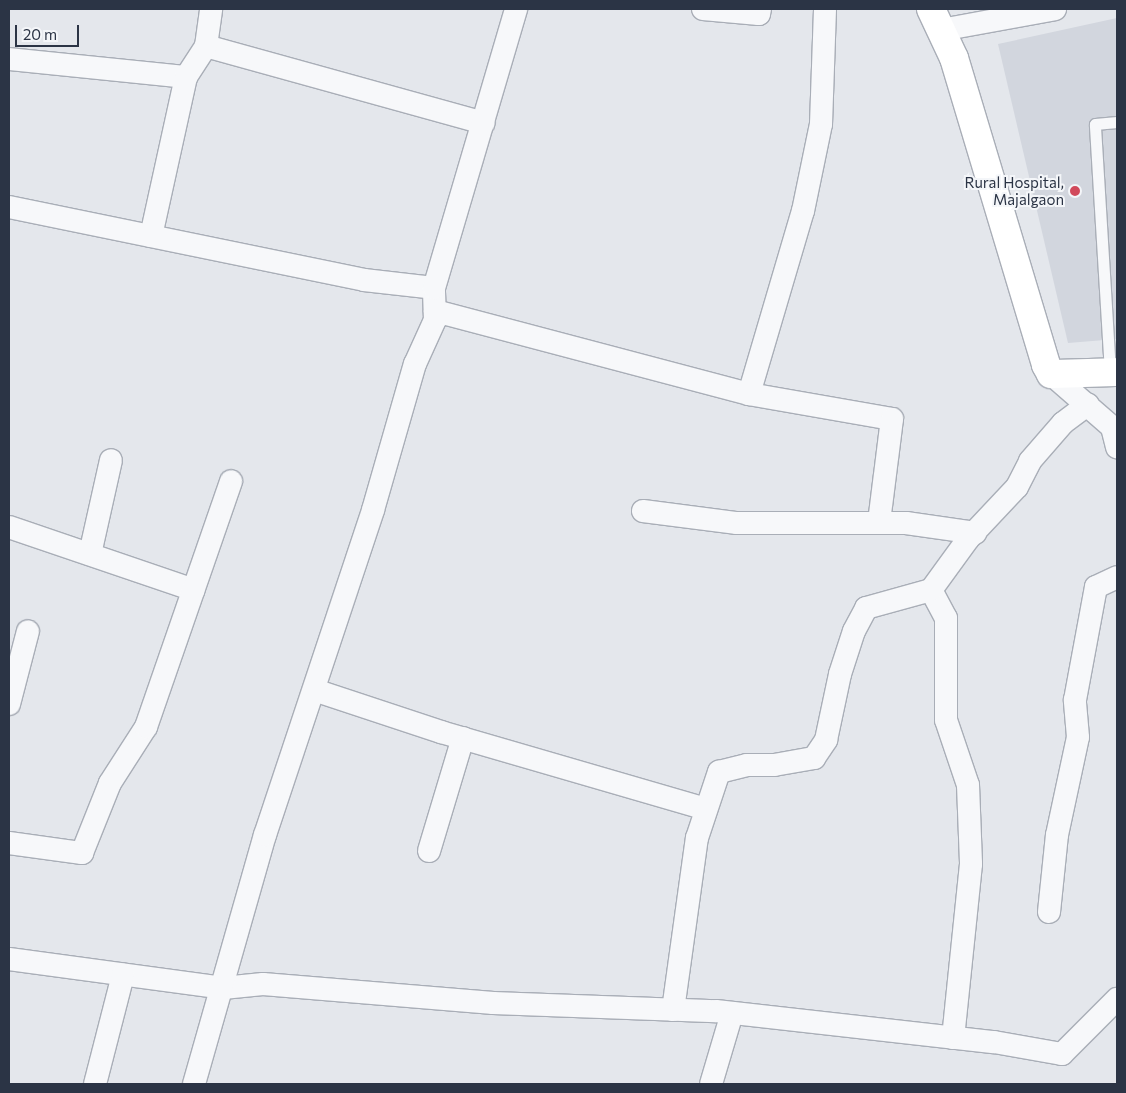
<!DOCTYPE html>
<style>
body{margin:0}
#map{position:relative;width:1126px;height:1093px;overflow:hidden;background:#e4e7ec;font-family:Commissioner,sans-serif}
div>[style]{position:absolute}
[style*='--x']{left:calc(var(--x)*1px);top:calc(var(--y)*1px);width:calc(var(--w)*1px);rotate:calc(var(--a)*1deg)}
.built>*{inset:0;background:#d2d6de}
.roads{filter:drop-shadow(1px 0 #a9aeb7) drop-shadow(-1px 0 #a9aeb7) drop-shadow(0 1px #a9aeb7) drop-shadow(0 -1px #a9aeb7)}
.lane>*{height:11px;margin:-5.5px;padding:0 5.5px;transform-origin:5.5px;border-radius:5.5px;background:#f7f8fa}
.street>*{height:22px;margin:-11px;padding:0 11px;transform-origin:11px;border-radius:11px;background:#f7f8fa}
.secondary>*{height:28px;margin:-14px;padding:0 14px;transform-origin:14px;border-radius:14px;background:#fff}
.dots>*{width:14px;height:14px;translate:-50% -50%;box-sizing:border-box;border:2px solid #f4f6f9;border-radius:50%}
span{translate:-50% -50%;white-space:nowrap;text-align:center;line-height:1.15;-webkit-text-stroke:4px #f4f6f9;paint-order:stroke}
.poi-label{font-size:15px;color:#2b3445}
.right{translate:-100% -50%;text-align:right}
.frame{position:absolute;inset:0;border:10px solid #2b3445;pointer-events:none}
.scale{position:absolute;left:15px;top:25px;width:64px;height:22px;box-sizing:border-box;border:2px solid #2b3445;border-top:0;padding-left:6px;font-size:15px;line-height:18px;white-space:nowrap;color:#2b3445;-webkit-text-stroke:4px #f4f6f9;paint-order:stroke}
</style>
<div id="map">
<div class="built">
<div style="clip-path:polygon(1117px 18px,1117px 339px,1068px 343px,998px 44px)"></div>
</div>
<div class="roads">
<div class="lane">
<div style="--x:1110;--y:372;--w:248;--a:-93.5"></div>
<div style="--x:1095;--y:124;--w:22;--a:-5"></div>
</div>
<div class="street">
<div style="--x:703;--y:9;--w:56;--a:5.1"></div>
<div style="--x:759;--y:14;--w:5;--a:-79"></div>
<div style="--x:941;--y:30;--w:116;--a:-10.4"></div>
<div style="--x:206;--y:46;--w:288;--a:15.5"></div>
<div style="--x:9;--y:59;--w:178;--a:5.8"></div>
<div style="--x:9;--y:207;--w:362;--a:11.6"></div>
<div style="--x:364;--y:280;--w:70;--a:6.5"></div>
<div style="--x:151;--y:236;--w:163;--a:-77.6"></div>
<div style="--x:186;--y:77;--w:37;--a:-57"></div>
<div style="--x:206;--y:46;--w:37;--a:-82"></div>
<div style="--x:435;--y:311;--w:325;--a:14.8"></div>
<div style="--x:749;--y:394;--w:145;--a:9.9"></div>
<div style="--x:892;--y:419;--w:104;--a:97.2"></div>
<div style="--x:1051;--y:374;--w:81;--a:41"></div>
<div style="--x:1112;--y:427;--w:21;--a:76"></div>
<div style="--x:749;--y:394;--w:191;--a:-73.6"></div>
<div style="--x:803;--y:211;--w:89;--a:-78.3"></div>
<div style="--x:821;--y:124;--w:115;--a:-88"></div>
<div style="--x:643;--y:511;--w:95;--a:7.3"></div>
<div style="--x:737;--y:523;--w:169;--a:0"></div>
<div style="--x:906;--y:523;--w:70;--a:8.2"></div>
<div style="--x:9;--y:527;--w:195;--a:18.8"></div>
<div style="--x:90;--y:554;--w:96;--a:-77.4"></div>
<div style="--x:931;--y:590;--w:32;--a:62"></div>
<div style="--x:946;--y:618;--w:102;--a:90"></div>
<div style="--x:946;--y:720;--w:69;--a:71.3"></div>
<div style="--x:968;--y:785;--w:79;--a:87.8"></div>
<div style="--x:971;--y:864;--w:175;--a:95.9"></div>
<div style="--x:314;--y:690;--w:134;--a:18.3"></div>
<div style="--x:441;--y:732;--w:276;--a:16.2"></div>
<div style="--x:9;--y:704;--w:75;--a:-75.4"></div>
<div style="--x:9;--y:843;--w:74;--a:7.8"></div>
<div style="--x:82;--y:853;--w:75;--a:-68.2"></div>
<div style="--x:110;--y:783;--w:67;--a:-57.3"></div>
<div style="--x:146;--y:727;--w:260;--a:-70.9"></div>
<div style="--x:429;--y:851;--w:118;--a:-73.3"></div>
<div style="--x:1049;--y:912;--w:77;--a:-84.1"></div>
<div style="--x:1057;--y:835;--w:100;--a:-77.9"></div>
<div style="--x:1078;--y:737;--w:37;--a:-95"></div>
<div style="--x:1075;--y:700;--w:115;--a:-79.5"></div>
<div style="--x:1096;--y:587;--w:23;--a:-25"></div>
<div style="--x:9;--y:959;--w:216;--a:7.7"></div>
<div style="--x:223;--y:988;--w:40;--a:-5.7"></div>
<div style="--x:263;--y:984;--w:231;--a:4.7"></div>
<div style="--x:493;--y:1003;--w:223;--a:2.1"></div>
<div style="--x:716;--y:1011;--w:280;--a:6.4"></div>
<div style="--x:994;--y:1042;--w:69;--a:10"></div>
<div style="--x:1062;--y:1054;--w:78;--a:-45"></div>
<div style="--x:673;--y:1010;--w:174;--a:-82.1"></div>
<div style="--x:697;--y:838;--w:70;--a:-71.6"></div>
<div style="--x:719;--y:772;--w:29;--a:-14"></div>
<div style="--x:747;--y:765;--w:27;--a:0"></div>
<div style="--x:774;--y:765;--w:41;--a:-9.9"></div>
<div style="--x:814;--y:758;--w:22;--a:-56"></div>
<div style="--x:826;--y:740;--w:67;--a:-78"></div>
<div style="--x:840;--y:674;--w:45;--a:-72"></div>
<div style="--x:854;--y:631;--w:26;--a:-62"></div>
<div style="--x:866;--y:608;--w:67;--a:-15.5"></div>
<div style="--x:931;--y:590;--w:63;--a:-54"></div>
<div style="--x:968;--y:539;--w:71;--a:-46.7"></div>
<div style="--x:1017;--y:487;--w:29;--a:-63"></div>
<div style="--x:1030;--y:461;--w:50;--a:-49"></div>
<div style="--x:1063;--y:423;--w:31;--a:-37"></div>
<div style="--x:95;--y:1084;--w:113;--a:-75.6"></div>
<div style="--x:194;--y:1084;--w:259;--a:-74.1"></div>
<div style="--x:265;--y:835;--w:342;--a:-71.6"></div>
<div style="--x:373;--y:510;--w:152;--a:-74"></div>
<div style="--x:415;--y:364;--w:48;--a:-65.6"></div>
<div style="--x:435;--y:320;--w:32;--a:-92"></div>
<div style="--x:434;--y:288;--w:291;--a:-73.6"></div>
<div style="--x:711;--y:1084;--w:74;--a:-73.5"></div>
</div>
<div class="secondary">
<div style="--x:931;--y:9;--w:54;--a:64.9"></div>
<div style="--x:954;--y:58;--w:320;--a:73.3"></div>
<div style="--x:1046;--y:365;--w:10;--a:61"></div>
<div style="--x:1051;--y:374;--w:66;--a:-1.7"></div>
</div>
</div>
<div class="dots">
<div style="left:1075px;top:191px;background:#d1495b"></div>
</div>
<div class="poi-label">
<span class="right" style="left:1064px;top:191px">Rural Hospital,<br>Majalgaon</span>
</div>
<div class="frame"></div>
<div class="scale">20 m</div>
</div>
